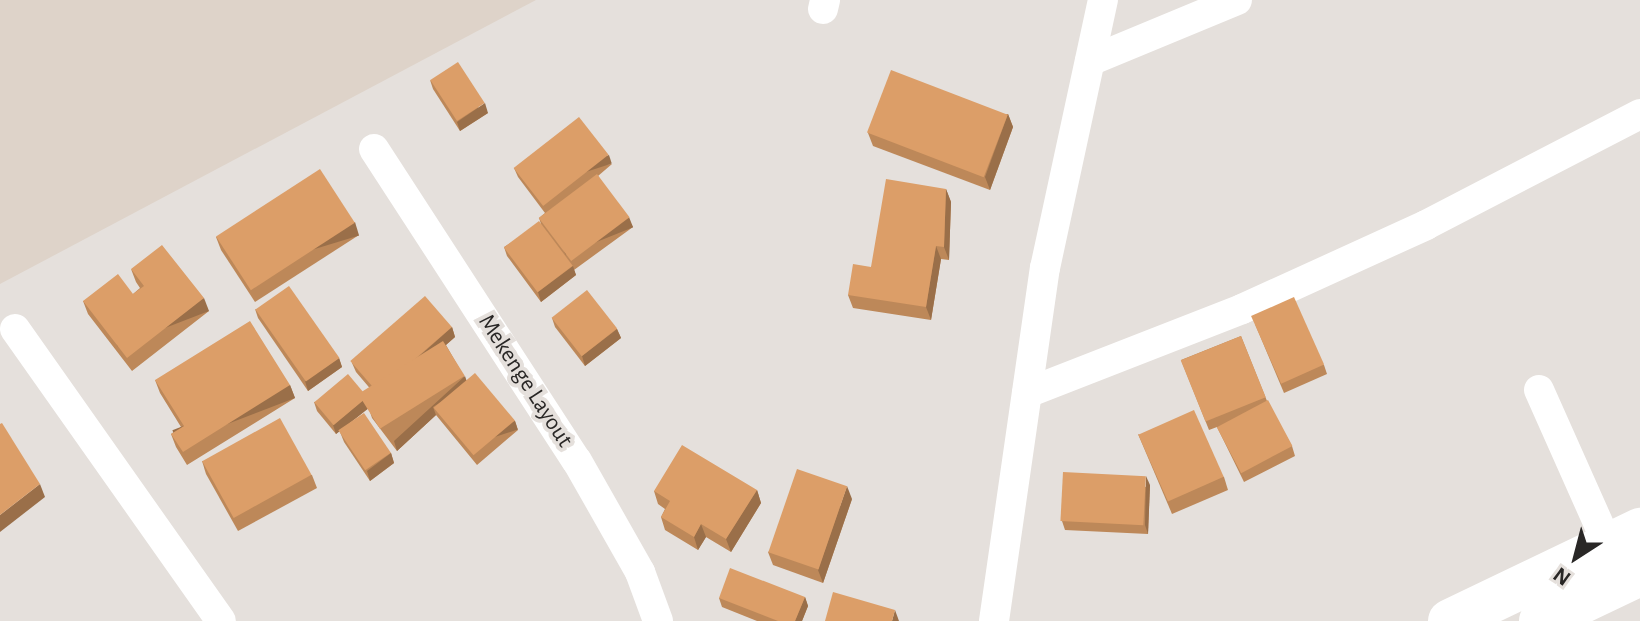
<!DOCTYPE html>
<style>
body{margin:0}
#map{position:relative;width:1640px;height:621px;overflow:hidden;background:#e5e0dc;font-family:"Alegreya Sans",sans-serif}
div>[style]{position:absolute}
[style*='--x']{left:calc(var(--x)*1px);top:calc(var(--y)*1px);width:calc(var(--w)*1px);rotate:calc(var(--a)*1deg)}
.built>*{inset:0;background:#ded3c9}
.minor>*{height:30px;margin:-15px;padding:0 15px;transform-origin:15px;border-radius:15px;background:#fff}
.highway>*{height:44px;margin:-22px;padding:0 22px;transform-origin:22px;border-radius:22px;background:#fff}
.wall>*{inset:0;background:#bd8859}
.shaded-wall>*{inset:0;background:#9a6f49;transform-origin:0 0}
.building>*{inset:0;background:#dc9e68;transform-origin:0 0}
span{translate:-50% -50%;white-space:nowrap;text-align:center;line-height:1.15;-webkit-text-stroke:8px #e5e0dc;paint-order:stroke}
.street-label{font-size:24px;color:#292726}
.north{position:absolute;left:1536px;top:517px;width:80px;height:80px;-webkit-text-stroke:6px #e5e0dc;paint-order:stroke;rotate:216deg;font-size:22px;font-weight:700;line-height:32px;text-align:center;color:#292726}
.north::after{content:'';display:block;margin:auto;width:28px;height:36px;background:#292726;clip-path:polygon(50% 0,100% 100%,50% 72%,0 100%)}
</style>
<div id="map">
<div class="built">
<div style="clip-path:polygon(0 0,536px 0,0 284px)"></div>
</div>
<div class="minor">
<div style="--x:823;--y:9;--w:9;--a:-77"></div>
<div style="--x:1090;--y:61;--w:159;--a:-22.5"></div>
<div style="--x:374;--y:149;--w:372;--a:57"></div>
<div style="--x:577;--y:461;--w:128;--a:60.4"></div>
<div style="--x:640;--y:572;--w:52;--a:69.8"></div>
<div style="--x:15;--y:329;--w:357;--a:54.8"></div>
<div style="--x:1539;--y:390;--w:170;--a:66"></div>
<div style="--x:1027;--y:393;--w:231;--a:-21.3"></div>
<div style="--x:1242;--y:309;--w:202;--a:-24.5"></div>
<div style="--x:1426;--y:225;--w:241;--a:-27.4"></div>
<div style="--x:994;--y:621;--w:357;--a:-81.8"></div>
<div style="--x:1045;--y:268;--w:274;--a:-77.8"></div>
</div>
<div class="highway">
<div style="--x:1450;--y:621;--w:211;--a:-25.6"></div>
<div style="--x:1541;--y:621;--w:110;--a:-25.4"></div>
</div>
<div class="wall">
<div style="clip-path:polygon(430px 80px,488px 113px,460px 131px,433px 89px)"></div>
<div style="clip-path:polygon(1008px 114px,1013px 127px,990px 190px,873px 146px,868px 133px)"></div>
<div style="clip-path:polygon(612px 164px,598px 176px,633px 227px,574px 270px,576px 275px,541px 302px,507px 256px,504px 247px,541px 224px,539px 218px,545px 213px,518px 177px,514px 168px)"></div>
<div style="clip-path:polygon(946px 189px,951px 202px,949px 260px,941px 259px,931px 320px,853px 308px,848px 295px,871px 267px)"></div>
<div style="clip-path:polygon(359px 235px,255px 302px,221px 250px,216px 237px)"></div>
<div style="clip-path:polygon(131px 269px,209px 311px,132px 371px,88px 314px,83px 301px,133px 294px,140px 288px,136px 282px)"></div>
<div style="clip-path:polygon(255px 309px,339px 358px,342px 367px,308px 391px,258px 318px)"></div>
<div style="clip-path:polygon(552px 318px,617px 329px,621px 338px,585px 366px,555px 327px)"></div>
<div style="clip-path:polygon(1255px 324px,1324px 365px,1327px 374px,1284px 393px)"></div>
<div style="clip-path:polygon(452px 327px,455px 337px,446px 345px,466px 380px,515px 421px,518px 430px,477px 465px,436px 415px,397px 451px,372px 418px,369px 409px,379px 399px,356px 372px,352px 363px)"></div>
<div style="clip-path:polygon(1241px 336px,1267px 401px,1292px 446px,1295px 456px,1244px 482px,1217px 427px,1209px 430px,1181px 360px)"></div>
<div style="clip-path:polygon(155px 380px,290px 385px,295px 398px,187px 465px,176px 447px,171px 434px,181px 427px,160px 393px)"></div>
<div style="clip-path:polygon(367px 397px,370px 407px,336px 434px,317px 411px,314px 402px)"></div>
<div style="clip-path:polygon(340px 432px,391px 453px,394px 463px,370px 481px,344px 442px)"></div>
<div style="clip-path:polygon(1138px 434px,1224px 477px,1228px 490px,1172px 514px)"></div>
<div style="clip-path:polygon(202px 461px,312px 475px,317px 488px,238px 531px,206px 474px)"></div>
<div style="clip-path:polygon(1150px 485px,1148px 534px,1065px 530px,1062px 521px)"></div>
<div style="clip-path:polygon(757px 490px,761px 503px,731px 552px,706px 537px,698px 550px,665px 530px,661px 517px,665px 509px,658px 504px,654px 491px)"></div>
<div style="clip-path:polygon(852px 499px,823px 583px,773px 565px,768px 552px)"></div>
<div style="clip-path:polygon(805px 597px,808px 606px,802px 621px,757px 621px,722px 607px,719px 598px)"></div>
</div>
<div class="shaded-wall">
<div style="clip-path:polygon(485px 103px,488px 113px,460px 131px,457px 122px)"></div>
<div style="clip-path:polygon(1008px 114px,1013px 127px,990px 190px,985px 177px)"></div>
<div style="left:609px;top:155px;width:9px;height:83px;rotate:72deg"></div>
<div style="clip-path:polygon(946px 189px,951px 202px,949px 260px,944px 247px)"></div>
<div style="left:629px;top:217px;width:11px;height:73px;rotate:68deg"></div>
<div style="left:355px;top:222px;width:14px;height:125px;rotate:73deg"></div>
<div style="clip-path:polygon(936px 246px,941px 259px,931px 320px,926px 307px)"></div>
<div style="clip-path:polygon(573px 266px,576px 275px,541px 302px,538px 292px)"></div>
<div style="left:204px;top:298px;width:14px;height:98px;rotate:69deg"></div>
<div style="clip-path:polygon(452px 327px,455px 337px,381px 402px,378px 393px)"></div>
<div style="clip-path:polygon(617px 329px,621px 338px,585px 366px,582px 356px)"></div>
<div style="clip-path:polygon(339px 358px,342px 367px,308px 391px,305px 381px)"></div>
<div style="clip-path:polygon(465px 376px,468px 385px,433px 407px,436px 415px,397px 451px,394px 441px)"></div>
<div style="left:290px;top:385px;width:14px;height:126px;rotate:69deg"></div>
<div style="clip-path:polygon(367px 397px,370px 407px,336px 434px,333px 425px)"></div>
<div style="left:515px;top:421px;width:9px;height:54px;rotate:72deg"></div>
<div style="clip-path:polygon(391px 453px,394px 463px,370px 481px,367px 471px)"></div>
<div style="clip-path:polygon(1146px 476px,1150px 485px,1148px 534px,1145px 525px)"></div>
<div style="clip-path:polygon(40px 484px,45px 497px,0 532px,0 515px)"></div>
<div style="clip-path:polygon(847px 486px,852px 499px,823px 583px,818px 570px)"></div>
<div style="clip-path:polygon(757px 490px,761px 503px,731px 552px,726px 539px)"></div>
<div style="clip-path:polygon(701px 524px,706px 537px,698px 550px,694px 537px)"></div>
<div style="clip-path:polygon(805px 597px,808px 606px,802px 621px,795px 621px)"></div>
<div style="clip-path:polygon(895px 610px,899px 621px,892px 621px)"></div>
</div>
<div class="building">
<div style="left:458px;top:62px;width:49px;height:33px;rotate:57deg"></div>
<div style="left:891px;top:70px;width:125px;height:67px;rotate:21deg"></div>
<div style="left:579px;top:117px;width:48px;height:83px;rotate:52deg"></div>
<div style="left:320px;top:169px;width:64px;height:124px;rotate:57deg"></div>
<div style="left:597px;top:174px;width:54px;height:73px;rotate:53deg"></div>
<div style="clip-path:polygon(886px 179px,946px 189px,944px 247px,936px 246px,926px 307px,848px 295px,853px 264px,871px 267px)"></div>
<div style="left:539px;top:221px;width:56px;height:44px;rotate:53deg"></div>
<div style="clip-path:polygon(162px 245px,204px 298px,127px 358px,83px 301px,118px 274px,133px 294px,144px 286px,131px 269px)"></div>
<div style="left:289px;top:286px;width:88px;height:41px;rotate:55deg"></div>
<div style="left:587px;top:290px;width:49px;height:45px;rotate:52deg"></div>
<div style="left:425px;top:296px;width:41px;height:99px;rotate:49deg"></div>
<div style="left:1294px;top:297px;width:74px;height:47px;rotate:66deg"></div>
<div style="clip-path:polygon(250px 321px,290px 385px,183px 452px,171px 434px,184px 426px,155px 380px)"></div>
<div style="left:1241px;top:336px;width:66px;height:65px;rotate:68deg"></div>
<div style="left:443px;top:341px;width:41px;height:100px;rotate:58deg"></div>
<div style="left:475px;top:373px;width:62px;height:54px;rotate:50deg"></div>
<div style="left:348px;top:374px;width:30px;height:44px;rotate:50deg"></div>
<div style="left:1268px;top:400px;width:52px;height:58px;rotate:62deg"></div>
<div style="left:1194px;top:410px;width:73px;height:61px;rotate:66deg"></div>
<div style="left:364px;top:413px;width:48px;height:31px;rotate:56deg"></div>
<div style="left:280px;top:418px;width:65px;height:89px;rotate:61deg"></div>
<div style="clip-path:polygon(2px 423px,40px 484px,0 515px,0 424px)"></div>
<div style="clip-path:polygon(682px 445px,757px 490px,726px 539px,701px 524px,694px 537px,661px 517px,670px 501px,654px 491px)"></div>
<div style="left:797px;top:469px;width:53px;height:88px;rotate:19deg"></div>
<div style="left:1063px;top:472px;width:83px;height:49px;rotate:3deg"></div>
<div style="clip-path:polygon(730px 568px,805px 597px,795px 621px,778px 621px,719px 598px)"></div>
<div style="clip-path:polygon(833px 592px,895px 610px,892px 621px,825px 621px)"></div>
</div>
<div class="street-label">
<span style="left:525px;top:381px;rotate:57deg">Mekenge Layout</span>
</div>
<div class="north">N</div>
</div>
